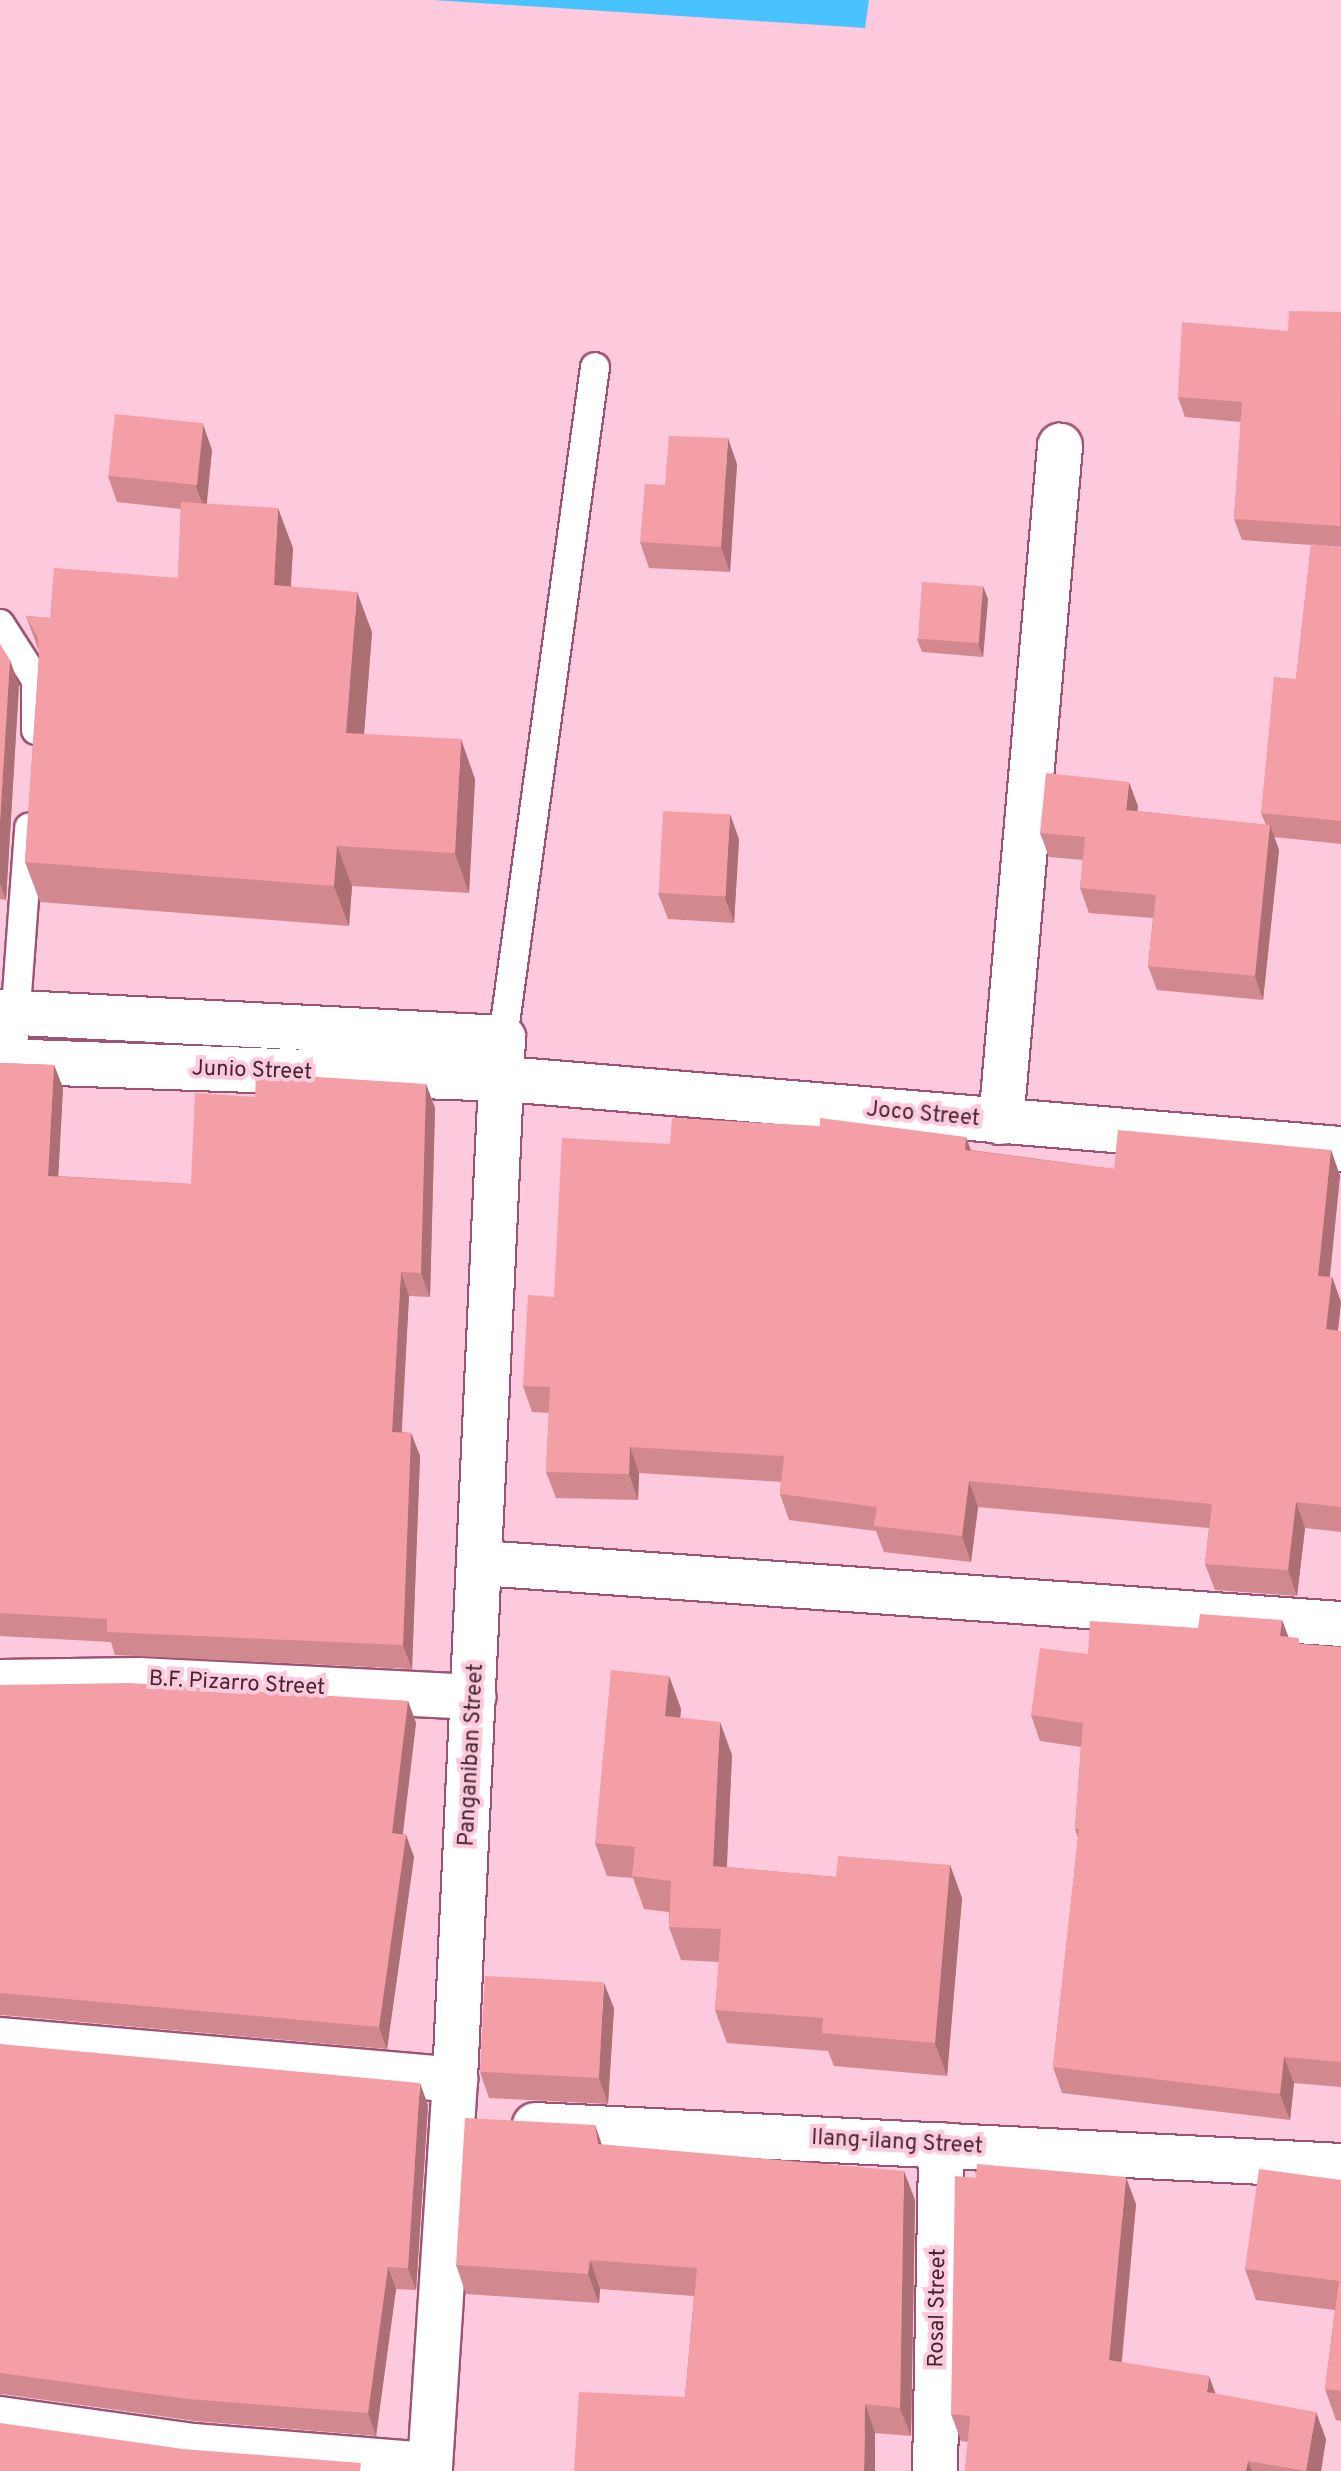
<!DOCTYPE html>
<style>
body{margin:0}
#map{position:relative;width:1341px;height:2471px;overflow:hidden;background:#fcc9dd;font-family:Overpass,sans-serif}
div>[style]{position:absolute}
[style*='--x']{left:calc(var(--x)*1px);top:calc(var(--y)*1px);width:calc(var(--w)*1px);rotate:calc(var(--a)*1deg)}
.water>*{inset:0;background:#48c3fe}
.roads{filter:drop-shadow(2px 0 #9d5474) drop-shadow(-2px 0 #9d5474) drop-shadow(0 2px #9d5474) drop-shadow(0 -2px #9d5474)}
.service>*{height:28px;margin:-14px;padding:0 14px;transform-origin:14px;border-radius:14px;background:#fff}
.minor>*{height:44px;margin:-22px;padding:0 22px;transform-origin:22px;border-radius:22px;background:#fff}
.tertiary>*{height:44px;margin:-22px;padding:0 22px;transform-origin:22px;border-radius:22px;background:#fff}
.wall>*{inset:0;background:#d2888f}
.shaded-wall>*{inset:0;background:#ab6f74}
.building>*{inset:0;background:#f49ea6;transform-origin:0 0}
span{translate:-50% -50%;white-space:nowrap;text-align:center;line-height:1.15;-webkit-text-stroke:8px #fcc9dd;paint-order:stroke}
.street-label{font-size:22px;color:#452533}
</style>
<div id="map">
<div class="water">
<div style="clip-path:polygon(433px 0,869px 0,865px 28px)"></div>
</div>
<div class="roads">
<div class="service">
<div style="--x:0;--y:624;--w:67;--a:57.3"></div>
<div style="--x:36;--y:680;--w:50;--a:90"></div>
<div style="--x:503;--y:1038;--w:677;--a:-82.19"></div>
<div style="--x:12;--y:1062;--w:235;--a:-85.8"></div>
</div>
<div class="minor">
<div style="--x:505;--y:1079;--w:839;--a:4.79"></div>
<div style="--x:1001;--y:1122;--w:679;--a:-85.01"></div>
<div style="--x:481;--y:1563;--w:862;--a:4.06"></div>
<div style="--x:0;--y:1682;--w:139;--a:-0.8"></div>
<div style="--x:139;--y:1680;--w:335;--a:2.9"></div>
<div style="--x:0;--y:2040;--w:457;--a:5"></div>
<div style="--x:535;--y:2125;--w:807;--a:2.91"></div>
<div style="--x:0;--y:2419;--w:195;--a:8"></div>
<div style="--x:193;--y:2446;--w:238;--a:4.6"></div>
<div style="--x:935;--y:2471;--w:326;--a:-88.9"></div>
</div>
<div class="tertiary">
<div style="--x:0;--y:1012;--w:504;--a:2.96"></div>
<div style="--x:503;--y:1038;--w:1043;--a:92.64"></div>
<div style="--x:455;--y:2080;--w:392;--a:93.7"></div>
<div style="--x:0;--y:1061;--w:505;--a:2.04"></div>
</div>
</div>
<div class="wall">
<div style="clip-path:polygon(1341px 312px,1341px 547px,1318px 545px,1341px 548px,1341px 844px,1274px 837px,1279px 850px,1263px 1000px,1157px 990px,1148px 966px,1153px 918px,1089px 913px,1080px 888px,1083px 860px,1049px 857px,1040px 833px,1138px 806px,1137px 811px,1266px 825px,1261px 813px,1296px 679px,1311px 545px,1242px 540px,1234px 519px,1241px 422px,1185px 417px,1178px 397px,1288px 331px)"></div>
<div style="clip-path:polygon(212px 450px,206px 504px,293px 548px,291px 586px,372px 632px,364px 734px,475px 779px,469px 893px,352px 886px,349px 926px,40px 902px,25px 862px,39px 656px,39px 651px,26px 616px,50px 618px,178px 578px,181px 509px,117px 502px,108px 476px)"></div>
<div style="clip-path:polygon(737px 464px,730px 572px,649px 568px,640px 542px)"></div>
<div style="clip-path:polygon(988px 599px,983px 657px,922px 652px,917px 639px)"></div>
<div style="clip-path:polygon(0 644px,19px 685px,6px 900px,0 899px)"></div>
<div style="clip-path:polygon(739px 839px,734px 923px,668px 919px,658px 893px)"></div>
<div style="clip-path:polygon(0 1063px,54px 1065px,63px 1088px,58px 1176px,191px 1184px,255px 1097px,426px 1084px,435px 1108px,430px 1297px,409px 1296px,402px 1432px,411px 1433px,420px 1456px,412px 1669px,115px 1655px,111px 1642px,0 1636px)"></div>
<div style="clip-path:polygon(966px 1137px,971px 1150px,1114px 1169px,1331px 1150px,1340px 1176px,1330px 1277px,1332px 1277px,1341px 1302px,1338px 1331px,1341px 1331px,1341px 1532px,1305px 1528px,1297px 1596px,1215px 1590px,1205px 1564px,1209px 1528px,978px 1507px,971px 1562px,884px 1552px,876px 1531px,789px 1520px,780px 1494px,781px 1482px,639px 1473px,638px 1500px,556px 1498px,546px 1472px,549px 1413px,532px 1412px,523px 1386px,554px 1297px,670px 1144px)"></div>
<div style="clip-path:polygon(1282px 1620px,1288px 1637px,1301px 1644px,1341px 1647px,1341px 2087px,1294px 2083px,1290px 2120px,1062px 2093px,1053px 2067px,1078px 1838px,1075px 1829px,1081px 1747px,1040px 1741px,1031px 1715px,1088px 1654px,1198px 1628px)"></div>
<div style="clip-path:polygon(669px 1676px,681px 1709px,680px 1718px,732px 1755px,727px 1867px,836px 1877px,950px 1865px,962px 1898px,947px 2076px,834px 2066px,828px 2051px,727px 2043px,715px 2010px,719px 1962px,681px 1960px,669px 1927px,669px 1912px,644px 1909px,633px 1878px,607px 1876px,595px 1843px)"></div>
<div style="clip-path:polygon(0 1685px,408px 1701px,416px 1723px,403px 1834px,406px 1835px,414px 1857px,387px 2049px,2px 2015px,0 2016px)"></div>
<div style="clip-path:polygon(614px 2008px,608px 2104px,489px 2098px,480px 2072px)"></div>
<div style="clip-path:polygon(0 2044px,428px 2105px,416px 2290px,396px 2289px,376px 2436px,196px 2421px,3px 2394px,0 2396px)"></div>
<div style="clip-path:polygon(595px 2125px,602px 2145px,915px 2200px,911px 2436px,875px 2433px,685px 2397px,694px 2296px,600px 2289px,599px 2303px,466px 2294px,456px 2265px)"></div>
<div style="clip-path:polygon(1341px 2180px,1341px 2421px,1336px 2420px,1325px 2389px,1335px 2310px,1256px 2300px,1245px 2269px)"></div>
<div style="clip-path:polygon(1136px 2204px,1122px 2362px,1216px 2394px,1326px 2439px,1321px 2471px,965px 2471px,968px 2442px,961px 2441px,951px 2414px)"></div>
</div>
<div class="shaded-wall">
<div style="clip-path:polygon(203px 424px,212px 450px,206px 512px,196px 487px)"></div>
<div style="clip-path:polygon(728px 438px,737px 464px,730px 572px,721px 547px)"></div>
<div style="clip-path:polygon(278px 508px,293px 548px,288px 625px,274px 585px)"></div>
<div style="clip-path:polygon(983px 586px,988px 599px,983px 657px,978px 643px)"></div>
<div style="clip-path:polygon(357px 592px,372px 632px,361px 773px,346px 733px)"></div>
<div style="clip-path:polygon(10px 660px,19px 685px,6px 900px,0 883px,0 822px)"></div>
<div style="clip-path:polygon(461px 739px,475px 779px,469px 893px,455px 853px)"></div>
<div style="clip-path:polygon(1129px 782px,1138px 806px,1135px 834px,1126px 810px)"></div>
<div style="clip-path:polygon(730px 814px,739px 839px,734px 923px,725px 898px)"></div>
<div style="clip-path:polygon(1270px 825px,1279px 850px,1263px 1000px,1255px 976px)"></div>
<div style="clip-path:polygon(337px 846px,352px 886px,349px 926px,334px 886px)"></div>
<div style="clip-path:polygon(54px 1065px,63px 1088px,57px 1199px,48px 1176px)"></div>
<div style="clip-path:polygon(426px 1084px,435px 1108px,430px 1297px,421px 1273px)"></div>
<div style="clip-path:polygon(966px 1137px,975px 1163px,965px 1150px)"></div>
<div style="clip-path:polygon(1331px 1150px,1340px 1176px,1327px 1301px,1318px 1276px)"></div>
<div style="clip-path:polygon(401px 1272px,409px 1296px,400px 1455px,392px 1432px)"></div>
<div style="clip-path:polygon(1332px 1277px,1341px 1302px,1335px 1355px,1326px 1329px)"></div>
<div style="clip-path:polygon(411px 1433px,420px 1456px,412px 1669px,403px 1645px)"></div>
<div style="clip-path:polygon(630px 1447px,639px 1473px,638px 1500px,629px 1474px)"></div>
<div style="clip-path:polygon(969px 1481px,978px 1507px,971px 1562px,962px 1536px)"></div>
<div style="clip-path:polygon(1296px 1502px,1305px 1528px,1297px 1596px,1288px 1570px)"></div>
<div style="clip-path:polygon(1282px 1620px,1292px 1646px,1280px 1636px)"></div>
<div style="clip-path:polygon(669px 1676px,681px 1709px,677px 1749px,665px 1716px)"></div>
<div style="clip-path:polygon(408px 1701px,416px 1723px,400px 1855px,392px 1833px)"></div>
<div style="clip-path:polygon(720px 1722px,732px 1755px,725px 1899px,713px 1866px)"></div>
<div style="clip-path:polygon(406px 1835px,414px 1857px,387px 2049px,379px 2027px)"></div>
<div style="clip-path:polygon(950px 1865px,962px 1898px,947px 2076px,935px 2043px)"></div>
<div style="clip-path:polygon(604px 1983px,614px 2008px,608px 2104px,599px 2078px)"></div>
<div style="clip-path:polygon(1284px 2057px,1294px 2083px,1290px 2120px,1280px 2094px)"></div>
<div style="clip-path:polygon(420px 2083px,428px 2105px,416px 2290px,408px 2268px)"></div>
<div style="clip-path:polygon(595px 2125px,605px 2154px,598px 2144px)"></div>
<div style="clip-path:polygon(904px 2171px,915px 2200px,911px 2436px,900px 2408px)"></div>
<div style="clip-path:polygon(1126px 2177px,1136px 2204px,1119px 2387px,1109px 2360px)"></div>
<div style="clip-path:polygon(590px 2260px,600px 2289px,599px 2303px,588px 2274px)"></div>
<div style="clip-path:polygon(388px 2267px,396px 2289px,376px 2436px,368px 2413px)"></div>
<div style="clip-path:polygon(1209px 2376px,1219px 2403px,1207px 2392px)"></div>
<div style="clip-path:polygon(865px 2404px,875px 2433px,875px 2471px,864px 2471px)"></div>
<div style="clip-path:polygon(1316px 2412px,1326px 2439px,1321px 2471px,1306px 2471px)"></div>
<div style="clip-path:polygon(1248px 2461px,1252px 2471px,1246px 2471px)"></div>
</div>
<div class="building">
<div style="clip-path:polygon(1289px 311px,1341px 312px,1340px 526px,1234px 519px,1242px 402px,1178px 397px,1182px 322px,1288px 331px)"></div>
<div style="left:115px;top:414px;width:89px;height:62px;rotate:6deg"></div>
<div style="clip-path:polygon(669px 436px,728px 438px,721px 547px,640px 542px,645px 484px,665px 485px)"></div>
<div style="clip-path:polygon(181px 502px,278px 508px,274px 585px,357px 592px,346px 733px,461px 739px,455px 853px,337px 846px,334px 886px,25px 862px,39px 656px,38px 638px,26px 616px,50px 618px,54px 568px,178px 578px)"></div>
<div style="clip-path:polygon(1311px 544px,1341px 548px,1341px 821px,1261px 813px,1274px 677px,1296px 679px)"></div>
<div style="left:922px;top:582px;width:61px;height:57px;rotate:4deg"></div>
<div style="clip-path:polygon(0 644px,10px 660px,0 822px)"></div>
<div style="clip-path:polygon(1046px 773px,1129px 782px,1126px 810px,1270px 825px,1255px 976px,1148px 966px,1156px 895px,1080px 888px,1085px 837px,1040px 833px)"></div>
<div style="left:663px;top:811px;width:67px;height:82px;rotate:3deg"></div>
<div style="clip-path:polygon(0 1063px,54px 1065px,48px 1176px,191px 1184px,195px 1093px,255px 1097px,256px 1073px,426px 1084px,421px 1273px,401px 1272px,392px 1432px,411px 1433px,403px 1645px,107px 1632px,107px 1619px,0 1613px)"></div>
<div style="clip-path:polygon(672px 1118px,820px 1126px,820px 1118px,966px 1137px,965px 1150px,1114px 1169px,1118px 1130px,1331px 1150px,1318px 1276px,1332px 1277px,1326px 1329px,1341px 1331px,1341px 1507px,1296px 1502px,1288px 1570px,1205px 1564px,1212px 1504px,969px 1481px,962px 1536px,874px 1526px,877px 1507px,780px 1494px,784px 1456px,630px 1447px,629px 1474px,546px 1472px,550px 1387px,523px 1386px,528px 1295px,554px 1297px,562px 1138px,670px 1144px)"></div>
<div style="clip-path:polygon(1200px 1614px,1282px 1620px,1280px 1636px,1299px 1638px,1299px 1644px,1341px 1647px,1341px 2062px,1284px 2057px,1280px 2094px,1053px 2067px,1079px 1829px,1075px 1829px,1083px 1723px,1031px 1715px,1040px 1648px,1088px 1654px,1090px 1621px,1198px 1628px)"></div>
<div style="clip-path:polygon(611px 1670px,669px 1676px,665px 1716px,720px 1722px,713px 1866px,836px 1877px,838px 1856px,950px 1865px,935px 2043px,822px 2033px,823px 2018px,715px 2010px,721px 1929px,669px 1927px,671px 1881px,632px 1876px,635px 1847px,595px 1843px)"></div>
<div style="clip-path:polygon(130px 1683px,408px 1701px,392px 1833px,406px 1835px,379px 2027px,0 1993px,0 1685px)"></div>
<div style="left:485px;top:1976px;width:119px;height:96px;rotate:3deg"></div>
<div style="clip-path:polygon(0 2044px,420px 2083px,408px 2268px,388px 2267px,368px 2413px,188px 2399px,0 2373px)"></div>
<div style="clip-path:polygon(465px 2118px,595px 2125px,598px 2144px,904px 2171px,900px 2408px,865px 2404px,864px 2471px,574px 2471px,579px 2392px,685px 2397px,697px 2268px,590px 2260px,588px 2274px,456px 2265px)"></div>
<div style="clip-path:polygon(977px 2164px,1126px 2177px,1109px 2360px,1209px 2376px,1207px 2392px,1316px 2412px,1306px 2471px,1248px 2461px,1246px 2471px,965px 2471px,970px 2416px,951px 2414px,955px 2176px,976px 2178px)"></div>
<div style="clip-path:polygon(1259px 2169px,1341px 2180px,1341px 2391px,1325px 2389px,1339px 2281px,1245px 2269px)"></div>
<div style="clip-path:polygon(0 2423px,183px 2449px,361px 2463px,360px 2471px,0 2471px)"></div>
</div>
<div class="street-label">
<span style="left:252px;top:1071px;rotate:2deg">Junio Street</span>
<span style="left:923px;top:1115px;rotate:5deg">Joco Street</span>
<span style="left:237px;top:1684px;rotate:3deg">B.F. Pizarro Street</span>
<span style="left:472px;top:1755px;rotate:-87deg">Panganiban Street</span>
<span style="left:897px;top:2143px;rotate:3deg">Ilang-ilang Street</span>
<span style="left:938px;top:2308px;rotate:-89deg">Rosal Street</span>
</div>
</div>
